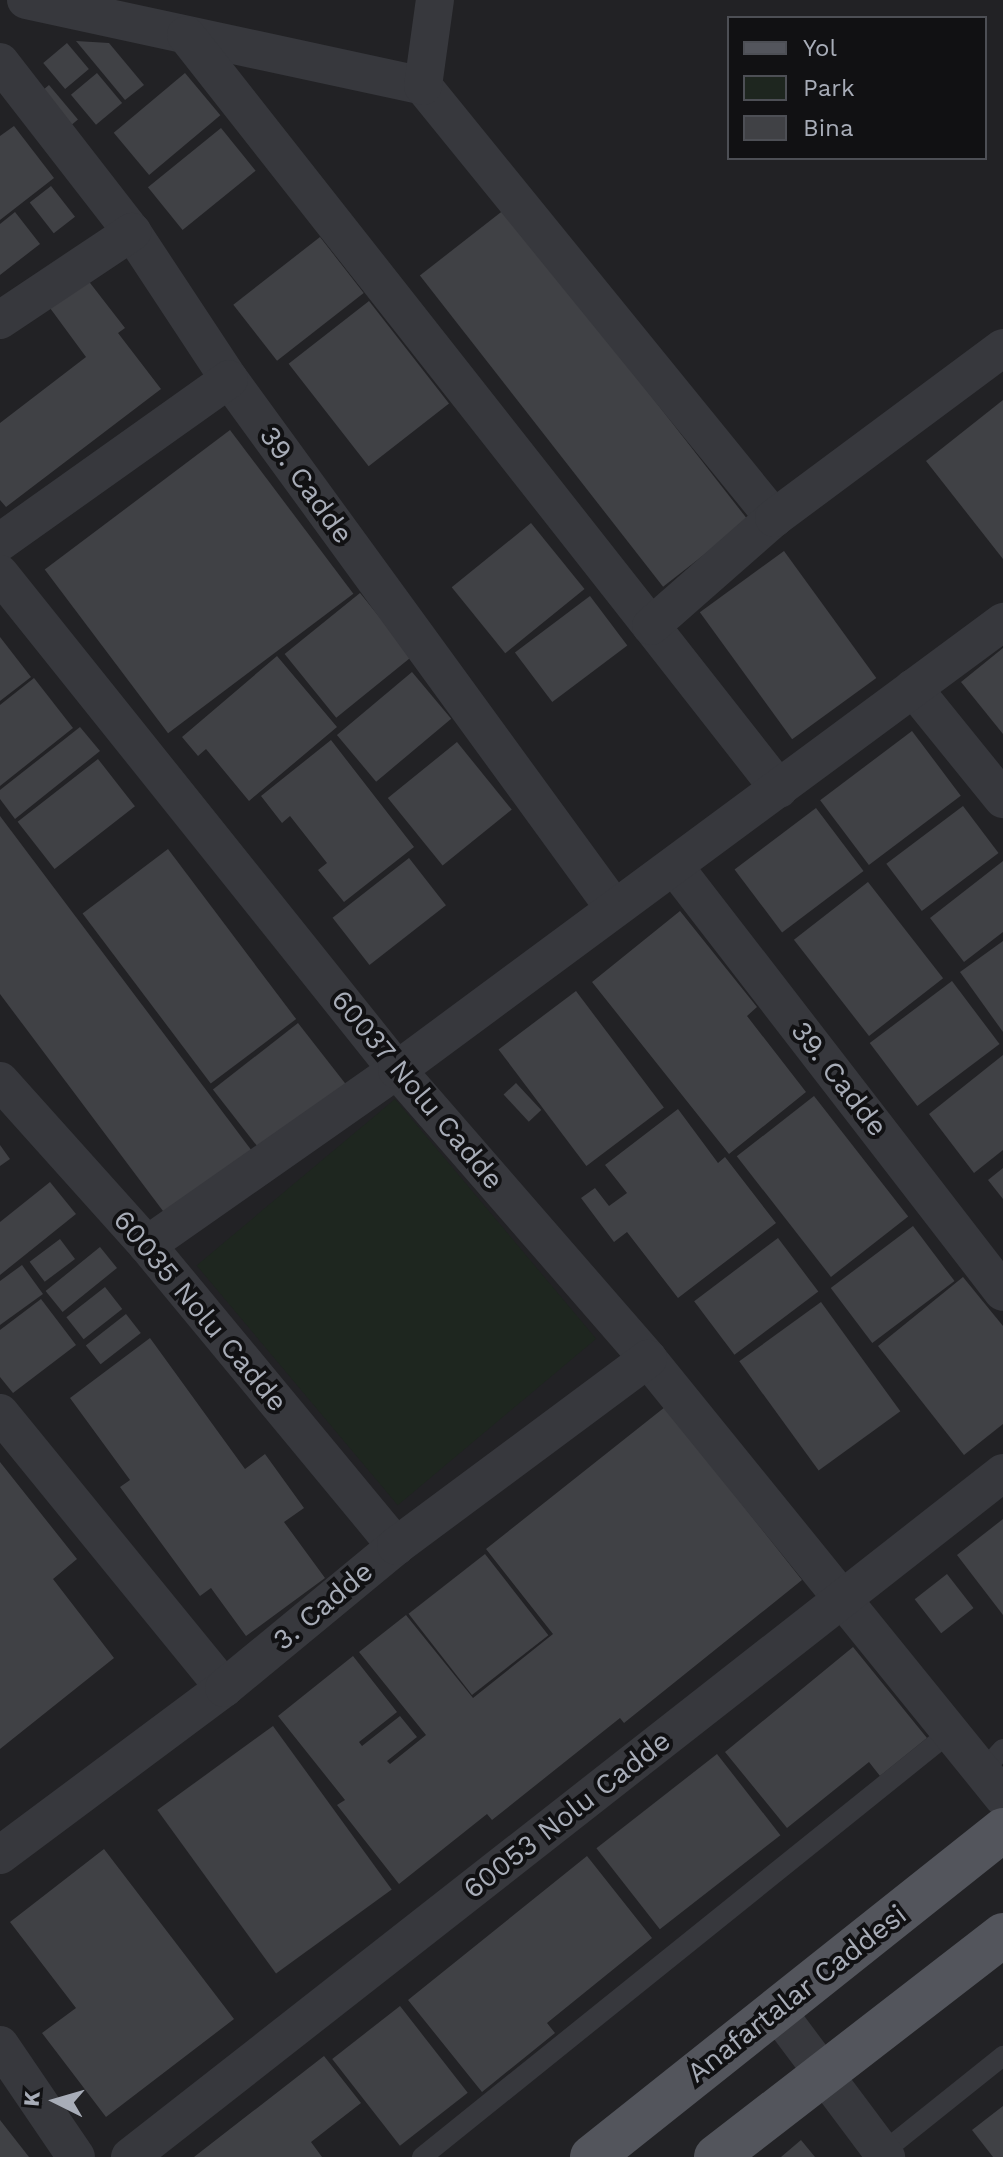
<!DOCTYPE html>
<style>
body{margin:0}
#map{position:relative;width:1003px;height:2157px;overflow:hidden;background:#161618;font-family:"Work Sans",sans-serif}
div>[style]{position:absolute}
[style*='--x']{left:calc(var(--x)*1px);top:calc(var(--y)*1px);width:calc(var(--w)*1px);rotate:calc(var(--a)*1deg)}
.built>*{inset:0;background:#222225}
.green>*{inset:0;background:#1e261f;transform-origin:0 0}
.building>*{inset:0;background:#404145;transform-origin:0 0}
.service>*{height:20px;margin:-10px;padding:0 10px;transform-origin:10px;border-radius:10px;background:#37383d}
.minor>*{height:38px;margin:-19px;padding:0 19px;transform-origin:19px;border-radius:19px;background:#37383d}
.primary>*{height:44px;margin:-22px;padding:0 22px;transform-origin:22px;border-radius:22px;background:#53555c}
span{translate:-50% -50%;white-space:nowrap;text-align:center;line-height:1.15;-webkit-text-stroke:8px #111113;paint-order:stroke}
.street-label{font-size:28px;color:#a8adb8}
.legend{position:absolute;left:727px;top:16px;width:260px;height:144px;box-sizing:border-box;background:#111113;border:2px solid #4d4f55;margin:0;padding:10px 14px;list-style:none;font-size:24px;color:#a8adb8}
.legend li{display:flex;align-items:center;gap:16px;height:40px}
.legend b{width:40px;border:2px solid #4d4f55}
.north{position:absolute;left:16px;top:2061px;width:80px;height:80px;-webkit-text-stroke:6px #111113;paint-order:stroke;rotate:275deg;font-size:22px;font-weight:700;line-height:32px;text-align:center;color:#a8adb8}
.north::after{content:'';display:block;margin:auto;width:28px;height:36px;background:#a8adb8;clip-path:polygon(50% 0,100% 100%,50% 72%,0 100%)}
</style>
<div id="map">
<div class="built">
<div style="clip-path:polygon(evenodd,0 0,1003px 0,1003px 2157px,0 2157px,0 0,729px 18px,985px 18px,985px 158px,729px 158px,729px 18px)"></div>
</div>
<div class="green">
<div style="left:395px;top:1099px;width:313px;height:259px;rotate:50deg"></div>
</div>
<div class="building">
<div style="clip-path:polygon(76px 41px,109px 43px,144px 85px,125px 100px)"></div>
<div style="left:67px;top:43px;width:34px;height:31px;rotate:50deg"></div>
<div style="left:97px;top:73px;width:39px;height:34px;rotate:50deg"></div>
<div style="left:185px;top:73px;width:55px;height:93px;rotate:50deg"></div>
<div style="left:49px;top:85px;width:45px;height:23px;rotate:50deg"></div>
<div style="clip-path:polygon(14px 126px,54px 178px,0 220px,0 136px)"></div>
<div style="left:221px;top:128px;width:55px;height:94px;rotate:51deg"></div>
<div style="left:51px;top:186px;width:39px;height:27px;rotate:52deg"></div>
<div style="left:505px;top:209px;width:395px;height:108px;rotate:52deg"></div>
<div style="clip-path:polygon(15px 212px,40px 244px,0 275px,0 224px)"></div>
<div style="left:320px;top:237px;width:71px;height:110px;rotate:52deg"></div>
<div style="clip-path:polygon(87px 279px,125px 328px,118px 333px,161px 389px,6px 507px,0 500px,0 423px,86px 357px,50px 308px)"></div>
<div style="left:369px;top:301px;width:130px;height:102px;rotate:52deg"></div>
<div style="clip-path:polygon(1003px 400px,1003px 559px,926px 461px)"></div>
<div style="left:230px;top:430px;width:205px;height:232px;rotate:53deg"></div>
<div style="left:531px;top:523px;width:85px;height:102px;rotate:51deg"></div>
<div style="left:784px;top:551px;width:157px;height:104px;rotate:54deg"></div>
<div style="left:360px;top:593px;width:82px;height:97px;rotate:51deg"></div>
<div style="left:590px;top:596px;width:62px;height:94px;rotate:53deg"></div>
<div style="clip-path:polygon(0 637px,31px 677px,0 701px)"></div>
<div style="clip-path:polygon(1003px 648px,1003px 734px,961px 682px)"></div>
<div style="clip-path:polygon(277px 656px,337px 727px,249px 801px,206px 749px,198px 756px,182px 737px)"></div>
<div style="left:412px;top:672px;width:61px;height:98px;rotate:50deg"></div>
<div style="clip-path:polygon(34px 678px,73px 728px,0 786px,0 705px)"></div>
<div style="clip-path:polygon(80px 727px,100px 751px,15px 819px,0 799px,0 790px)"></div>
<div style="left:912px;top:731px;width:81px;height:115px;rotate:53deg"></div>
<div style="clip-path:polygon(331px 740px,414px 847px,344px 902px,318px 870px,327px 863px,290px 816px,282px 823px,261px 796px)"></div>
<div style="left:457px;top:742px;width:87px;height:89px;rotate:51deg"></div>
<div style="left:98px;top:759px;width:60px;height:102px;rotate:52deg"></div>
<div style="left:963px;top:806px;width:59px;height:96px;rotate:53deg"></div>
<div style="left:816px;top:808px;width:79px;height:102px;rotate:53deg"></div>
<div style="clip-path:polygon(0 816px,255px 1155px,169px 1219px,0 994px)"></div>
<div style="left:168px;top:849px;width:213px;height:107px;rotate:53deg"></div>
<div style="left:409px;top:858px;width:60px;height:97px;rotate:52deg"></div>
<div style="clip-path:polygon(1003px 861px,1003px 932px,964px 962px,930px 918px)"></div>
<div style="left:868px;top:882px;width:122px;height:94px;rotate:52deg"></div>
<div style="clip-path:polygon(680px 911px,757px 1007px,747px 1016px,806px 1092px,729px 1154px,592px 982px)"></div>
<div style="clip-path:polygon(1003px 941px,1003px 1032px,960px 972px)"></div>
<div style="left:952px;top:981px;width:79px;height:103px;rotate:53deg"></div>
<div style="left:576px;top:991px;width:146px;height:97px;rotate:53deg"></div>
<div style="left:298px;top:1023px;width:78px;height:108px;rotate:52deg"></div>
<div style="clip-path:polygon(1003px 1055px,1003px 1150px,974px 1173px,929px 1114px)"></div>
<div style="left:516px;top:1083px;width:37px;height:17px;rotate:47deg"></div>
<div style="left:814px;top:1096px;width:153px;height:98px;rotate:52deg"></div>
<div style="clip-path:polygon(678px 1109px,718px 1163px,725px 1157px,776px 1223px,678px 1298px,627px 1232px,614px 1242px,581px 1198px,595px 1188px,609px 1206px,627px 1193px,605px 1165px)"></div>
<div style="clip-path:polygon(0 1145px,10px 1159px,0 1166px)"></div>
<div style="clip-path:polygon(1003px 1168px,1003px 1199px,988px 1180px)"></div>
<div style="clip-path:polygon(50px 1182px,76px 1214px,0 1275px,0 1222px)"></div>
<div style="left:913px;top:1226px;width:69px;height:103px;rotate:53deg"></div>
<div style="left:778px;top:1238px;width:67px;height:105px;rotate:53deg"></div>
<div style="left:60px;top:1239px;width:25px;height:38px;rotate:53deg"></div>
<div style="left:100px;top:1247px;width:27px;height:70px;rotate:51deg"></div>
<div style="clip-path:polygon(22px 1265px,43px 1294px,0 1325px,0 1281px)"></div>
<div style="clip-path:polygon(963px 1277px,1003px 1326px,1003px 1424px,964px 1455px,878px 1346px)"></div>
<div style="left:105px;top:1287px;width:28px;height:49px;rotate:52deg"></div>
<div style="clip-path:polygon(41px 1299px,76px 1345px,13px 1393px,0 1377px,0 1330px)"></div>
<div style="left:821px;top:1302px;width:135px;height:101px;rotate:54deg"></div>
<div style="left:126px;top:1314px;width:24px;height:51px;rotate:52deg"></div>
<div style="clip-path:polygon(150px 1338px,245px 1469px,265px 1454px,304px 1508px,284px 1522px,325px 1578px,246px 1636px,211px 1588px,200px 1596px,120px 1487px,130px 1480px,70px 1398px)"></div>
<div style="clip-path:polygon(665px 1407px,802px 1580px,624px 1723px,620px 1718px,492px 1820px,487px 1814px,399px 1884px,337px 1805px,345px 1800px,278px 1716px,353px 1656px,397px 1712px,359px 1742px,362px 1746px,400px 1716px,417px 1737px,387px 1761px,390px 1764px,426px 1735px,359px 1652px,406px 1615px,473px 1698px,553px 1634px,486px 1549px)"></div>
<div style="clip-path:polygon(0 1462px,77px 1559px,53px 1579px,114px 1658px,0 1749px)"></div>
<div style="clip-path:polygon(1003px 1519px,1003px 1615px,957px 1555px)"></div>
<div style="left:485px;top:1554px;width:103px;height:97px;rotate:52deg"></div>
<div style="left:947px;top:1574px;width:43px;height:41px;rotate:52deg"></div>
<div style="clip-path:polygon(853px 1647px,927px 1738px,880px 1776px,869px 1762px,787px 1828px,725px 1752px)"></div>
<div style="left:273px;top:1726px;width:202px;height:143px;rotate:54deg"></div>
<div style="left:717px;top:1754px;width:103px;height:153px;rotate:52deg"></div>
<div style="clip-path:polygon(104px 1849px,234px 2019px,106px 2117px,42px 2033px,76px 2008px,10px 1922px)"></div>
<div style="clip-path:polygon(587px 1856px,652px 1938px,547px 2023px,555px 2033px,482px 2092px,408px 2000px)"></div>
<div style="left:400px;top:2006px;width:110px;height:86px;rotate:52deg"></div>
<div style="clip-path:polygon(324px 2056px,361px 2103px,311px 2142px,322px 2157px,194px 2157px)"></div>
<div style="clip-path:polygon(1003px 2106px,1003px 2157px,993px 2157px,972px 2130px)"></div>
<div style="clip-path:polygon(0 2120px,29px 2157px,0 2157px)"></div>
<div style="clip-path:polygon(801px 2140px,815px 2157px,781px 2157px)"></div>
</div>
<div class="service">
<div style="--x:982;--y:1772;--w:31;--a:-48"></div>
<div style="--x:883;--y:2152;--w:154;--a:-38.7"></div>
<div style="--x:422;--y:2157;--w:676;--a:-38.82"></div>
</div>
<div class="minor">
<div style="--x:26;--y:0;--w:406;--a:12.2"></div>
<div style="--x:423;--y:86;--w:557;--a:50.91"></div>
<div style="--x:186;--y:35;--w:752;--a:51.8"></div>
<div style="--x:0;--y:62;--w:215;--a:52.2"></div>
<div style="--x:132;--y:232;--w:176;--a:56.6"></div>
<div style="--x:229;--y:379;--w:654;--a:53.95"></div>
<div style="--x:423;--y:86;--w:87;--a:-82.1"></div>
<div style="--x:0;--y:320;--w:159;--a:-33.7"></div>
<div style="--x:0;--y:542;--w:281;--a:-35.4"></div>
<div style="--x:0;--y:574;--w:635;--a:51.33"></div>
<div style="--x:397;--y:1070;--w:383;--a:49"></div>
<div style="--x:648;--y:1359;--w:564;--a:50.98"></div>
<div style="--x:913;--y:688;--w:143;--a:51"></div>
<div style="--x:779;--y:789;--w:207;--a:-128.1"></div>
<div style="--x:651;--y:626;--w:164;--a:-41.3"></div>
<div style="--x:774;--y:518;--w:285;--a:-36.6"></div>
<div style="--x:674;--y:866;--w:538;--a:52.32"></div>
<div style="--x:0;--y:1081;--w:220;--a:48.1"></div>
<div style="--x:147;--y:1245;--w:391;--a:50.4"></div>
<div style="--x:147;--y:1245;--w:305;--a:-35"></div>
<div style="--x:397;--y:1070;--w:754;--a:-36.47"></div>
<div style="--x:0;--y:1413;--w:355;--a:50.8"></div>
<div style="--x:0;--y:1855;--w:279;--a:-36.7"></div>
<div style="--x:224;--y:1688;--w:223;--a:-39.5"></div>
<div style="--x:396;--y:1546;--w:314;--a:-36.6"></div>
<div style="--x:776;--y:2010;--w:184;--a:53.2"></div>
<div style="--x:0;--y:2045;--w:135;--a:55.8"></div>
<div style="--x:130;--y:2157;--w:1109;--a:-38.08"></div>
</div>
<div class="primary">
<div style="--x:592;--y:2157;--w:525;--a:-38.51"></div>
<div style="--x:716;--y:2157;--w:363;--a:-37.7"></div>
</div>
<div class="street-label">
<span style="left:306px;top:485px;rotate:54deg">39. Cadde</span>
<span style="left:839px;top:1079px;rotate:52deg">39. Cadde</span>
<span style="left:417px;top:1090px;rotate:50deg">60037 Nolu Cadde</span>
<span style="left:200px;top:1311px;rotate:50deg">60035 Nolu Cadde</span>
<span style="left:323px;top:1606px;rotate:-40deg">3. Cadde</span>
<span style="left:567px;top:1815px;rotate:-38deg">60053 Nolu Cadde</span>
<span style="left:797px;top:1994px;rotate:-38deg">Anafartalar Caddesi</span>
</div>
<ul class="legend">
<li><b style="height:10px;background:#53555c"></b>Yol</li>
<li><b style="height:22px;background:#1e261f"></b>Park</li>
<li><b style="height:22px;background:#404145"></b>Bina</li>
</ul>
<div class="north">K</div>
</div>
